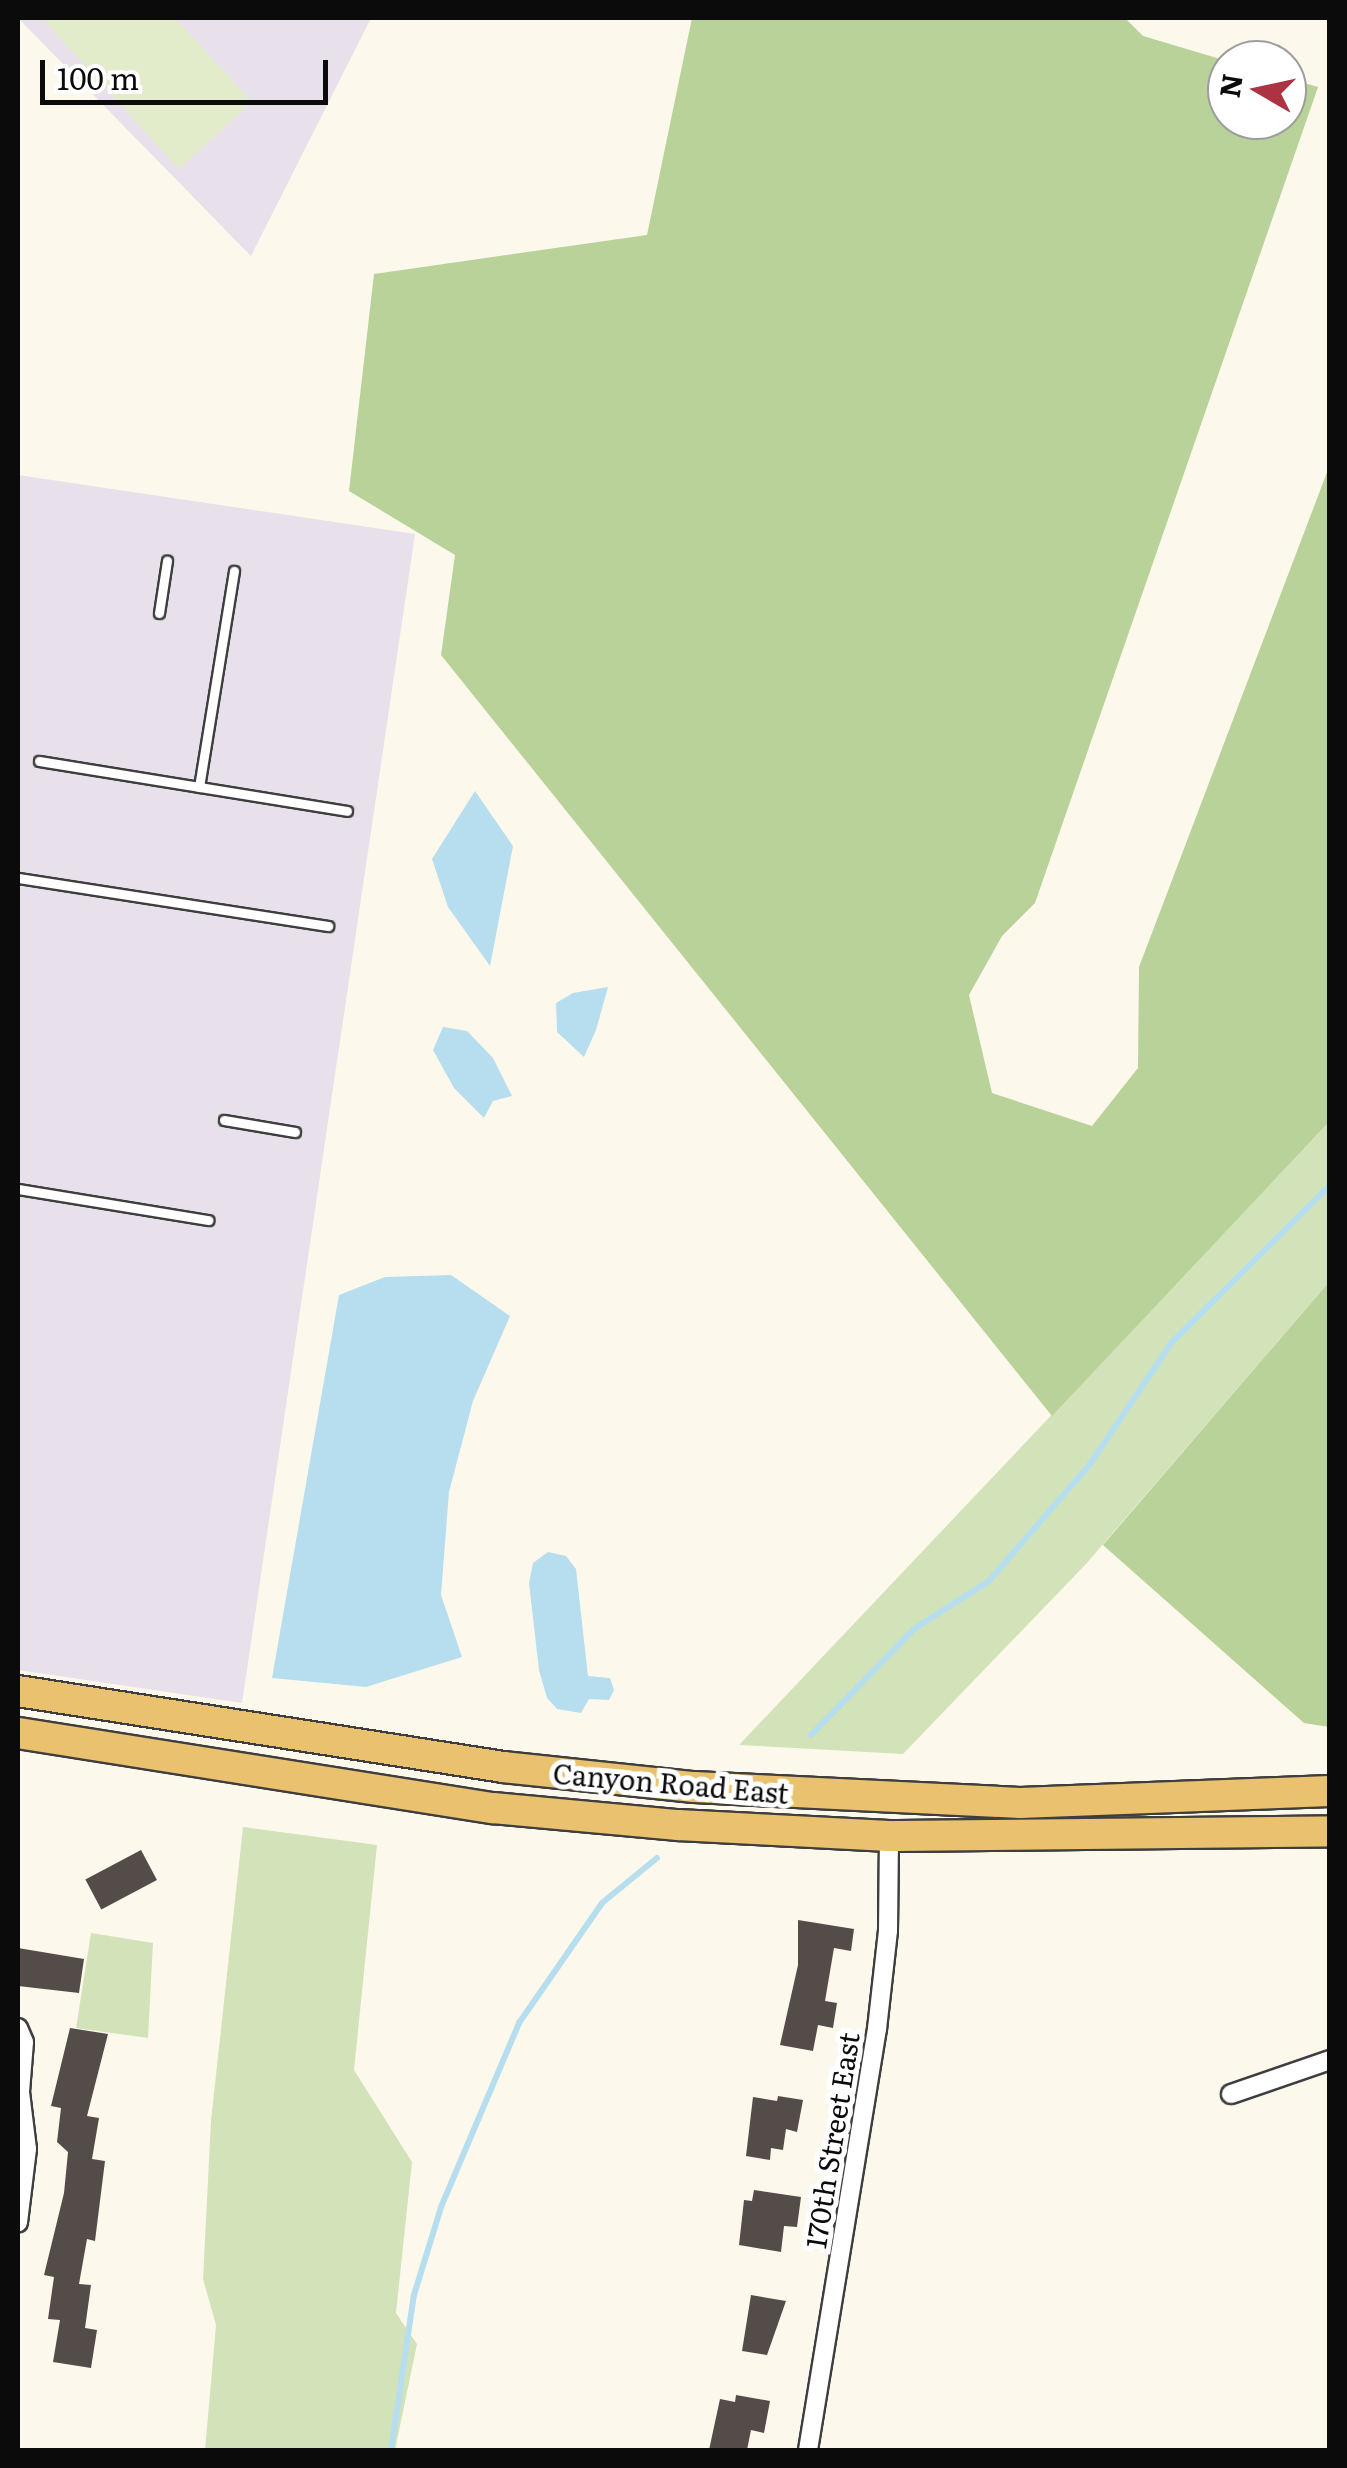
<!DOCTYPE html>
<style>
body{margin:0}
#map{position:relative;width:1347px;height:2468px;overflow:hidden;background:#fdf8ec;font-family:Literata,serif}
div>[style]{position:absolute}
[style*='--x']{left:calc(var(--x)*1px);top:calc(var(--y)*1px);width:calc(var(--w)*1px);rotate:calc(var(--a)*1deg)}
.industrial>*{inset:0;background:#e8e0ea}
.green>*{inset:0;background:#d3e3b9}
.forest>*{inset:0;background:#b8d29a}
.pitch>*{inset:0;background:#e3ecca}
.water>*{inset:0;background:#b6deef}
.stream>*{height:6px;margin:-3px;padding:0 3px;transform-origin:3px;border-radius:3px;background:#b6deef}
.building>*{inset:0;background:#534c49;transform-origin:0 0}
.roads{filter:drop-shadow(2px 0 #3e3e3e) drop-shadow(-2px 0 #3e3e3e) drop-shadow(0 2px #3e3e3e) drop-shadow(0 -2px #3e3e3e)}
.service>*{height:9px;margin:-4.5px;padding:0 4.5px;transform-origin:4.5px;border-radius:4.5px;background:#fff}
.minor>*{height:18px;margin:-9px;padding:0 9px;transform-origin:9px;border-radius:9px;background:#fff}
.primary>*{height:30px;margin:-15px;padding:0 15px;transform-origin:15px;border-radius:15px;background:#eac26f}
span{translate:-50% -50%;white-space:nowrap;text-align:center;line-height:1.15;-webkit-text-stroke:10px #fff;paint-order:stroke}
.street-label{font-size:28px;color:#0b0b0b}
.frame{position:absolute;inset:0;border:20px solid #0b0b0b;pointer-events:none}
.north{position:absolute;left:1207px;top:40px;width:100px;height:100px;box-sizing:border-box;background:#fff;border:2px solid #9d9d9d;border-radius:50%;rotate:279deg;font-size:28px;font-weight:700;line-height:40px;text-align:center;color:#0b0b0b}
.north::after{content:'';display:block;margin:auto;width:35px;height:45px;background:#ac3342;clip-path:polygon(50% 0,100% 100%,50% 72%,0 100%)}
.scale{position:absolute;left:40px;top:60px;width:288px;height:45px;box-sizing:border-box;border:5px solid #0b0b0b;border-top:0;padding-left:12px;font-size:30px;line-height:35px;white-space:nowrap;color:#0b0b0b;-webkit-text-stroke:8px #fff;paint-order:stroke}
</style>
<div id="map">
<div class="industrial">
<div style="clip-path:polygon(18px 18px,371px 18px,251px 256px)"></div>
<div style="clip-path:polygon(18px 475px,415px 534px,242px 1703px,18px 1670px)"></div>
</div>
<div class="green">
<div style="clip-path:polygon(1329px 1122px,1329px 1282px,1086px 1564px,903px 1754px,739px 1745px)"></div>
<div style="clip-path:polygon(243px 1827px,377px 1845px,354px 2070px,412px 2162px,396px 2313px,417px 2344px,395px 2450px,205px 2450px,216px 2325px,203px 2279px,211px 2121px)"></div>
<div style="clip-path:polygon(91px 1933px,153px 1943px,148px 2038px,76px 2028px)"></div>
</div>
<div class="forest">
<div style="clip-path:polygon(692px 18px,1125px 18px,1143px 36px,1227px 61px,1227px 120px,1287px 120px,1287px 78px,1318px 87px,1035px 903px,1002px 936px,969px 995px,992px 1093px,1092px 1126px,1138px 1068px,1139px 967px,1329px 467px,1329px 1122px,1052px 1416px,441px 655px,455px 555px,349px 491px,374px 274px,647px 235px)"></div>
<div style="clip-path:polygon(1329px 1282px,1329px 1727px,1304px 1723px,1103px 1545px)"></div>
</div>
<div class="pitch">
<div style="clip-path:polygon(42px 18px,175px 18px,252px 102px,179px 169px)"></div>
</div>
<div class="water">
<div style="clip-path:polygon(475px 791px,513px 846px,490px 966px,448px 907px,432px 859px)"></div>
<div style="clip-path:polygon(608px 987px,596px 1030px,584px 1057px,557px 1032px,556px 1003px,573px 993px)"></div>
<div style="clip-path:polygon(443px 1027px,467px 1031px,493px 1058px,512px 1096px,493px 1101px,484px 1118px,454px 1088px,433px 1050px)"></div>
<div style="clip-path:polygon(451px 1275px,510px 1316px,473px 1401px,449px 1492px,441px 1595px,462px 1657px,366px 1687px,272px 1678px,339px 1295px,385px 1277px)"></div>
<div style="clip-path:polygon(548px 1552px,566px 1556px,576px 1569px,588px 1676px,610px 1678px,614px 1690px,609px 1700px,589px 1699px,581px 1713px,557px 1709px,547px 1698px,539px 1670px,529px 1583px,533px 1563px)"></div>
</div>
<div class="stream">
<div style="--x:811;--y:1735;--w:148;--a:-45.8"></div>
<div style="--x:914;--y:1629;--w:89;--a:-32.6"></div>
<div style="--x:989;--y:1581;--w:155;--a:-49.2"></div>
<div style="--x:1090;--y:1464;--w:147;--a:-56.1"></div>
<div style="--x:1172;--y:1342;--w:223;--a:-44.8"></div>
<div style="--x:391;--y:2450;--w:157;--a:-81.6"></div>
<div style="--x:414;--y:2295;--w:92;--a:-72.9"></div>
<div style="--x:441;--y:2207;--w:200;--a:-67"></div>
<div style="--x:519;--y:2023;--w:146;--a:-55.3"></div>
<div style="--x:602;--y:1903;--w:71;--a:-39.3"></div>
</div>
<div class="building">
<div style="left:141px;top:1850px;width:34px;height:63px;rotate:62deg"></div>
<div style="clip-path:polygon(798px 1920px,854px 1929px,851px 1951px,834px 1948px,825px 2001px,837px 2003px,833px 2028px,818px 2025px,813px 2051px,780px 2045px,798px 1965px)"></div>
<div style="clip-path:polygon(18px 1948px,84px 1959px,79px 1993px,18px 1986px)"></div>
<div style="clip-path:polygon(70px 2028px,108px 2034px,87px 2116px,99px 2118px,92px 2159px,105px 2161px,95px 2241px,87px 2239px,79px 2284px,91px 2285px,85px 2328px,97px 2330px,91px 2368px,53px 2362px,60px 2320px,48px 2319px,54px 2277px,44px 2275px,64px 2193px,68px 2152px,57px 2142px,61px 2108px,51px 2106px)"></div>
<div style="clip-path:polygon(778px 2096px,803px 2100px,797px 2132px,786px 2129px,783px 2150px,771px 2148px,770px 2160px,746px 2156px,753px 2097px,777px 2101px)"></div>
<div style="clip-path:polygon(754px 2190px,801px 2197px,797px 2227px,784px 2226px,781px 2252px,739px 2245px,744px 2200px,752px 2201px)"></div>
<div style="clip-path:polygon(751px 2295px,786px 2301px,767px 2355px,742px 2351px)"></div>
<div style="clip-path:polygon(736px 2395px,770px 2401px,764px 2433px,751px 2430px,747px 2450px,709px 2450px,720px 2399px,735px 2402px)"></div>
</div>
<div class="roads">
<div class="service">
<div style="--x:159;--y:613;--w:53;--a:-81.3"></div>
<div style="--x:39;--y:761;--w:312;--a:9.2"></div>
<div style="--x:199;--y:787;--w:219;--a:-80.8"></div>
<div style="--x:18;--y:878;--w:314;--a:8.8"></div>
<div style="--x:224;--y:1120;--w:72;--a:9.6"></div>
<div style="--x:18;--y:1189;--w:193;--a:9.3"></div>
</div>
<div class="minor">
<div style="--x:18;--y:2028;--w:15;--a:67"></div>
<div style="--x:24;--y:2042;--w:50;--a:94.6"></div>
<div style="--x:20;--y:2092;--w:57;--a:83"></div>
<div style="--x:27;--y:2149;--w:74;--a:97"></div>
<div style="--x:1231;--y:2094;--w:105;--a:-19"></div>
<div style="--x:808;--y:2450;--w:427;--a:-80.7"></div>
<div style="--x:877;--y:2029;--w:99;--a:-83.6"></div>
<div style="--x:888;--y:1931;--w:95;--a:-89.4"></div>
</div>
<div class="primary">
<div style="--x:18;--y:1691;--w:491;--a:8.9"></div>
<div style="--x:503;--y:1767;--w:192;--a:6"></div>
<div style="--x:694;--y:1787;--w:326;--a:2.8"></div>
<div style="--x:1020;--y:1803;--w:310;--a:-2.2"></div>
<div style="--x:18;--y:1733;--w:481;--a:9"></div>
<div style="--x:493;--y:1808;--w:186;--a:5.3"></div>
<div style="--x:678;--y:1825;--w:211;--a:3"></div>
<div style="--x:889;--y:1836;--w:441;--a:-0.6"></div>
</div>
</div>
<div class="street-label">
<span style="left:671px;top:1782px;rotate:5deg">Canyon Road East</span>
<span style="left:831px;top:2140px;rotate:-81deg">170th Street East</span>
</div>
<div class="frame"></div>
<div class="north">N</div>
<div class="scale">100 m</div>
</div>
